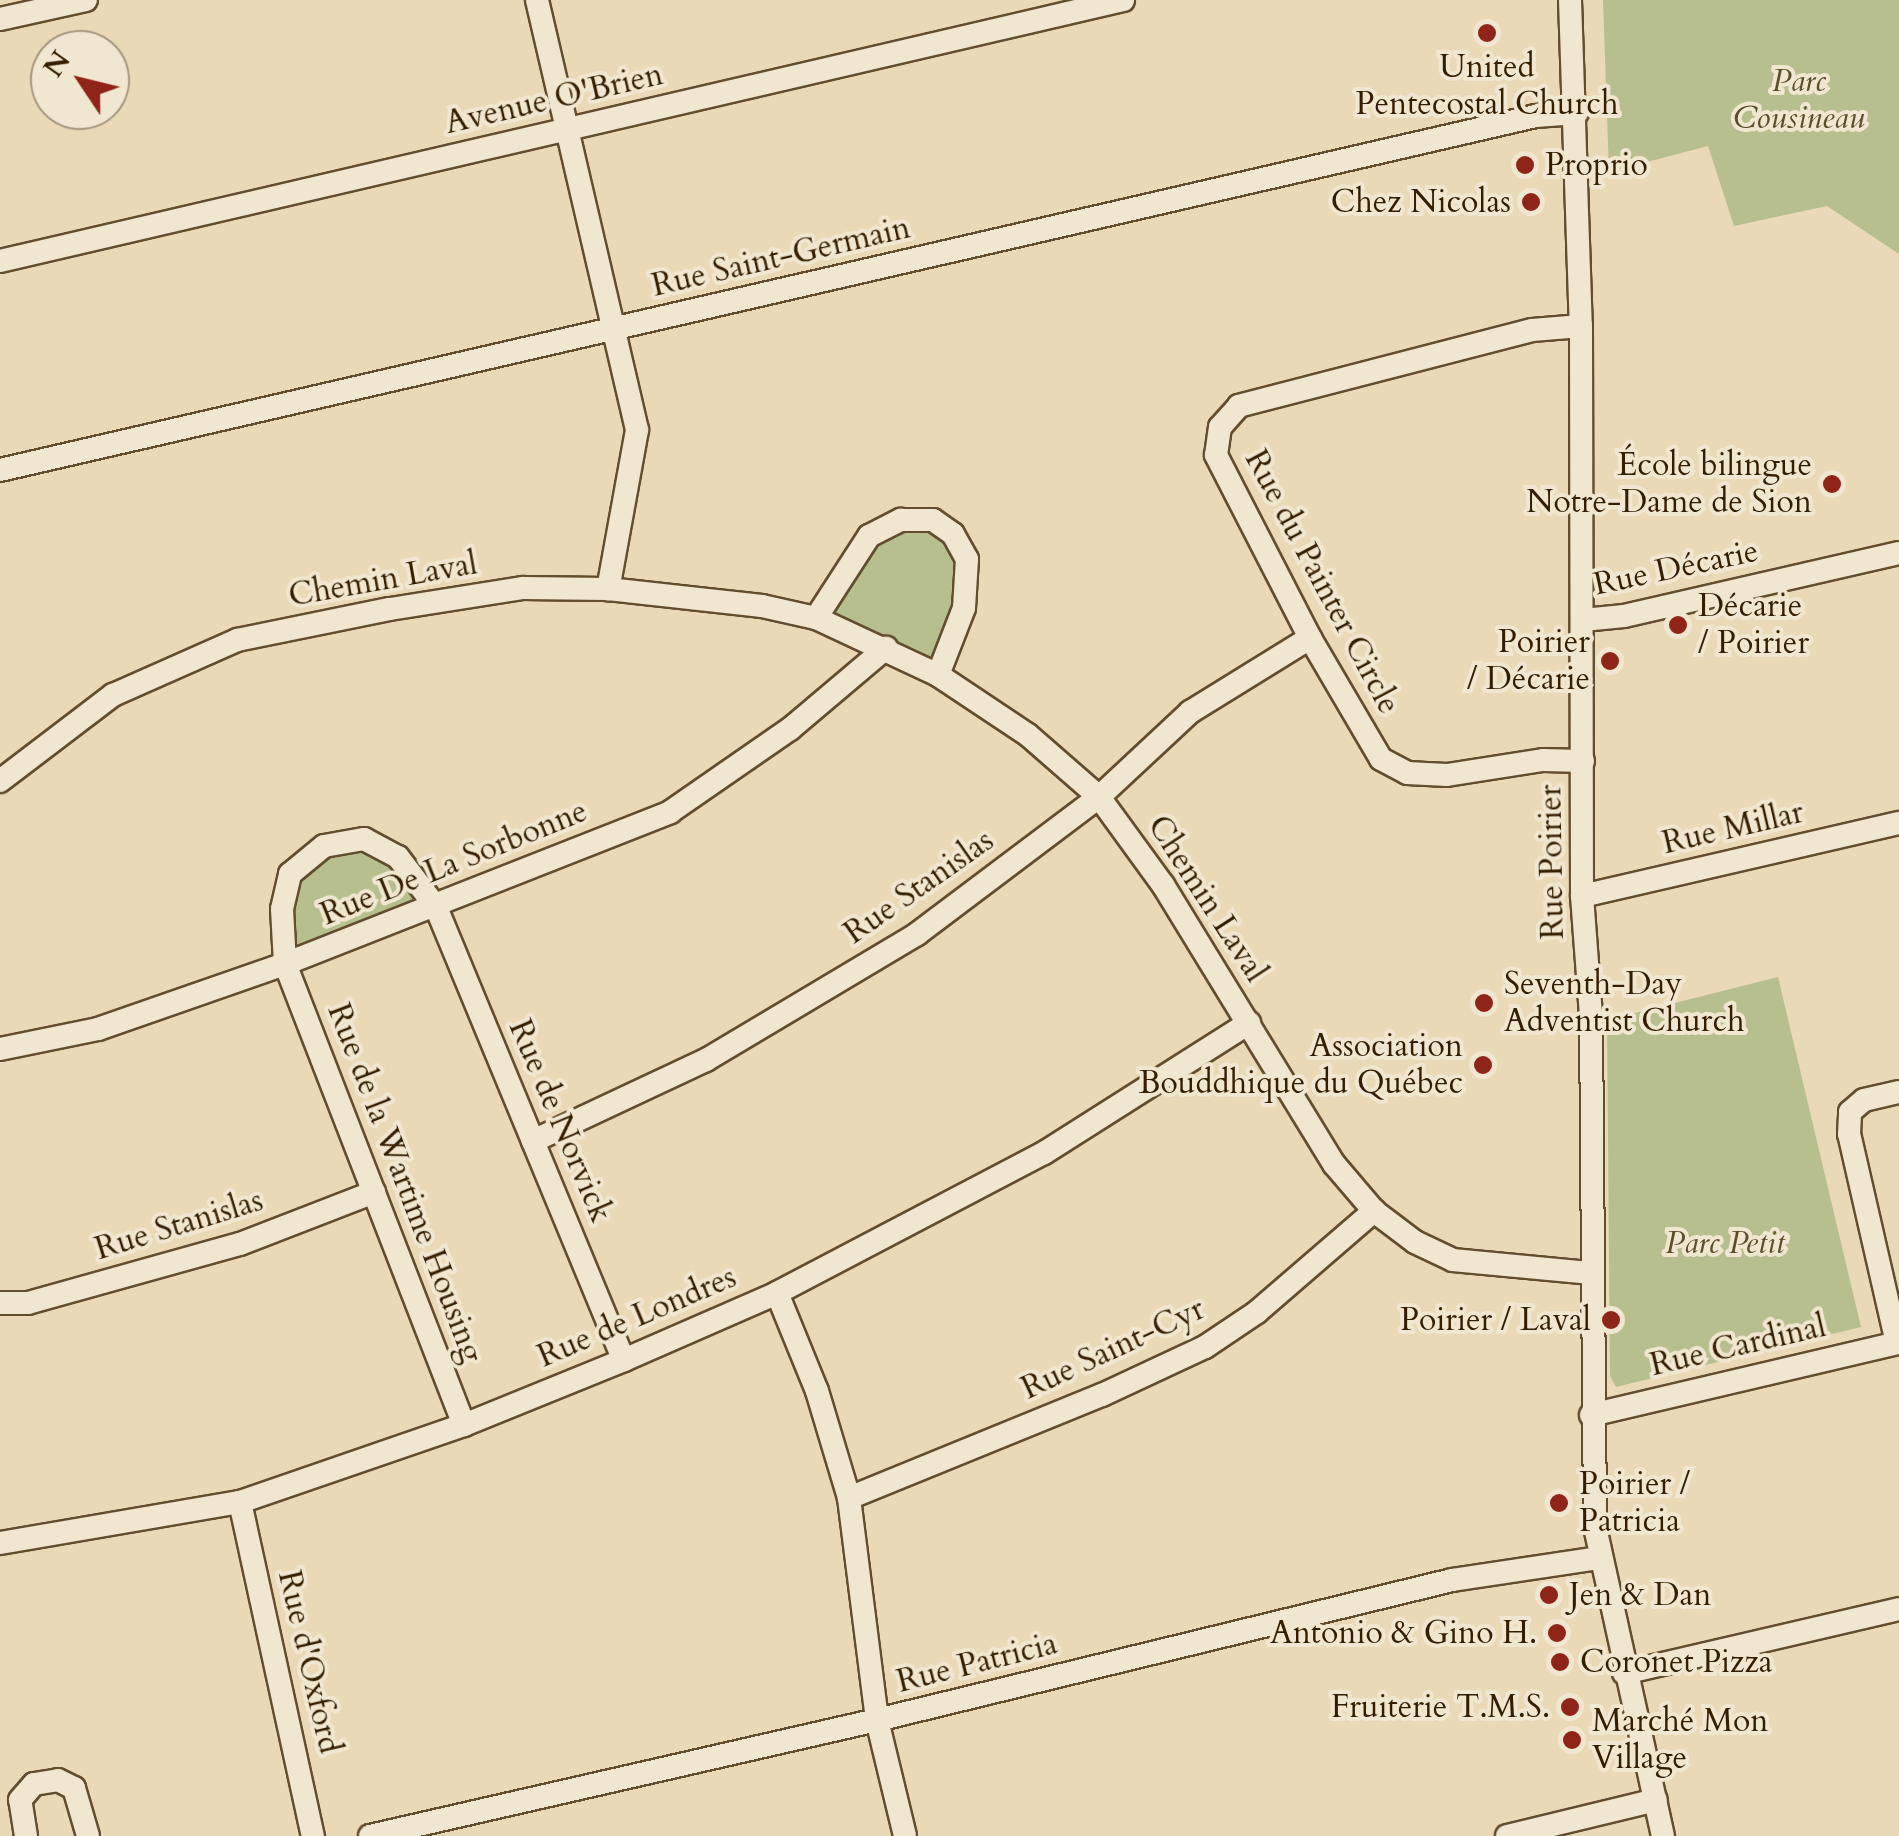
<!DOCTYPE html>
<meta charset="utf-8">
<style>
body{margin:0}
#map{position:relative;width:1899px;height:1836px;overflow:hidden;background:#ead9b7;font-family:Cardo,serif}
div>[style]{position:absolute}
[style*='--x']{left:calc(var(--x)*1px);top:calc(var(--y)*1px);width:calc(var(--w)*1px);rotate:calc(var(--a)*1deg)}
.green>*{inset:0;background:#b7bf8e}
.roads{filter:drop-shadow(2px 0 #624d2e) drop-shadow(-2px 0 #624d2e) drop-shadow(0 2px #624d2e) drop-shadow(0 -2px #624d2e)}
.minor>*{height:22px;margin:-11px;padding:0 11px;transform-origin:11px;border-radius:11px;background:#f1e6d0}
.dots>*{width:28px;height:28px;translate:-50% -50%;box-sizing:border-box;border:5px solid #f1e6d0;border-radius:50%}
span{translate:-50% -50%;white-space:nowrap;text-align:center;line-height:1.15;-webkit-text-stroke:8px #f1e6d0;paint-order:stroke}
.poi-label{font-size:32px;color:#341e00}
.left{translate:0 -50%;text-align:left}
.right{translate:-100% -50%;text-align:right}
.park-label{font-size:32px;color:#5b4e2b;font-style:italic}
.street-label{font-size:32px;color:#341e00}
.north{position:absolute;left:30px;top:30px;width:100px;height:100px;box-sizing:border-box;background:#f1e6d0;border:2px solid #a5967d;border-radius:50%;rotate:305deg;font-size:28px;font-weight:700;line-height:40px;text-align:center;color:#341e00}
.north::after{content:'';display:block;margin:auto;width:35px;height:45px;background:#8f2418;clip-path:polygon(50% 0,100% 100%,50% 72%,0 100%)}
</style>
<div id="map">
<div class="green">
<div style="clip-path:polygon(1603px 0,1899px 0,1899px 254px,1827px 206px,1734px 226px,1708px 146px,1609px 172px)"></div>
<div style="clip-path:polygon(933px 520px,967px 559px,938px 675px,816px 618px,869px 536px)"></div>
<div style="clip-path:polygon(364px 839px,436px 907px,285px 964px,290px 873px)"></div>
<div style="clip-path:polygon(1778px 977px,1861px 1327px,1616px 1387px,1610px 1376px,1607px 1020px)"></div>
</div>
<div class="roads">
<div class="minor">
<div style="--x:537;--y:0;--w:441;--a:76.9"></div>
<div style="--x:637;--y:430;--w:162;--a:100.3"></div>
<div style="--x:1570;--y:0;--w:326;--a:88.1"></div>
<div style="--x:1581;--y:326;--w:570;--a:89.9"></div>
<div style="--x:1582;--y:896;--w:121;--a:85.7"></div>
<div style="--x:1591;--y:1017;--w:510;--a:89.55"></div>
<div style="--x:1595;--y:1527;--w:316;--a:77.6"></div>
<div style="--x:0;--y:19;--w:88;--a:-12.5"></div>
<div style="--x:0;--y:261;--w:1153;--a:-13.08"></div>
<div style="--x:1581;--y:326;--w:49;--a:175.3"></div>
<div style="--x:1532;--y:330;--w:303;--a:165.5"></div>
<div style="--x:1239;--y:406;--w:28;--a:132"></div>
<div style="--x:1220;--y:427;--w:28;--a:98"></div>
<div style="--x:1216;--y:455;--w:206;--a:62.8"></div>
<div style="--x:1310;--y:638;--w:140;--a:59.6"></div>
<div style="--x:1381;--y:759;--w:30;--a:28"></div>
<div style="--x:1407;--y:773;--w:40;--a:2.9"></div>
<div style="--x:1447;--y:775;--w:97;--a:-8.9"></div>
<div style="--x:1543;--y:760;--w:40;--a:1.4"></div>
<div style="--x:0;--y:470;--w:1576;--a:-12.98"></div>
<div style="--x:1536;--y:116;--w:41;--a:-4.2"></div>
<div style="--x:816;--y:618;--w:98;--a:-57.1"></div>
<div style="--x:869;--y:536;--w:36;--a:-27"></div>
<div style="--x:901;--y:520;--w:32;--a:0"></div>
<div style="--x:933;--y:520;--w:24;--a:35"></div>
<div style="--x:953;--y:534;--w:29;--a:61"></div>
<div style="--x:967;--y:559;--w:49;--a:93.5"></div>
<div style="--x:964;--y:608;--w:72;--a:111.2"></div>
<div style="--x:1583;--y:620;--w:41;--a:-5.6"></div>
<div style="--x:1624;--y:616;--w:282;--a:-12.9"></div>
<div style="--x:0;--y:781;--w:142;--a:-37.3"></div>
<div style="--x:113;--y:695;--w:136;--a:-23.9"></div>
<div style="--x:237;--y:640;--w:156;--a:-11.5"></div>
<div style="--x:390;--y:609;--w:135;--a:-9"></div>
<div style="--x:523;--y:588;--w:85;--a:0.7"></div>
<div style="--x:608;--y:589;--w:155;--a:6.3"></div>
<div style="--x:762;--y:606;--w:55;--a:12.5"></div>
<div style="--x:816;--y:618;--w:135;--a:25"></div>
<div style="--x:938;--y:675;--w:108;--a:33.7"></div>
<div style="--x:1028;--y:735;--w:94;--a:41.1"></div>
<div style="--x:1099;--y:797;--w:109;--a:54"></div>
<div style="--x:1163;--y:885;--w:327;--a:58.5"></div>
<div style="--x:1334;--y:1164;--w:62;--a:49.6"></div>
<div style="--x:1374;--y:1211;--w:51;--a:37.1"></div>
<div style="--x:1415;--y:1242;--w:42;--a:25.3"></div>
<div style="--x:1453;--y:1260;--w:139;--a:5.4"></div>
<div style="--x:1582;--y:896;--w:325;--a:-13"></div>
<div style="--x:0;--y:1049;--w:100;--a:-11.5"></div>
<div style="--x:98;--y:1029;--w:198;--a:-19.2"></div>
<div style="--x:285;--y:964;--w:414;--a:-21.5"></div>
<div style="--x:670;--y:812;--w:146;--a:-34.7"></div>
<div style="--x:790;--y:729;--w:126;--a:-40.2"></div>
<div style="--x:533;--y:1141;--w:191;--a:-25.1"></div>
<div style="--x:706;--y:1060;--w:246;--a:-30.8"></div>
<div style="--x:917;--y:934;--w:228;--a:-37"></div>
<div style="--x:1099;--y:797;--w:125;--a:-43"></div>
<div style="--x:1190;--y:712;--w:141;--a:-31.7"></div>
<div style="--x:777;--y:1293;--w:106;--a:67.8"></div>
<div style="--x:817;--y:1391;--w:112;--a:73.3"></div>
<div style="--x:849;--y:1498;--w:224;--a:82.8"></div>
<div style="--x:877;--y:1720;--w:119;--a:76.4"></div>
<div style="--x:0;--y:1303;--w:28;--a:0"></div>
<div style="--x:28;--y:1303;--w:220;--a:-15.6"></div>
<div style="--x:240;--y:1244;--w:144;--a:-21.2"></div>
<div style="--x:1897;--y:1343;--w:214;--a:-102.9"></div>
<div style="--x:1849;--y:1134;--w:22;--a:-87"></div>
<div style="--x:1850;--y:1112;--w:18;--a:-41"></div>
<div style="--x:1864;--y:1100;--w:36;--a:-13"></div>
<div style="--x:1591;--y:1415;--w:316;--a:-13.2"></div>
<div style="--x:464;--y:1425;--w:495;--a:-111.2"></div>
<div style="--x:285;--y:964;--w:55;--a:-93.1"></div>
<div style="--x:282;--y:909;--w:36;--a:-77"></div>
<div style="--x:290;--y:874;--w:44;--a:-39.5"></div>
<div style="--x:324;--y:846;--w:41;--a:-9.9"></div>
<div style="--x:364;--y:839;--w:38;--a:28"></div>
<div style="--x:398;--y:857;--w:63;--a:52.8"></div>
<div style="--x:436;--y:907;--w:490;--a:67.5"></div>
<div style="--x:849;--y:1498;--w:273;--a:-22.2"></div>
<div style="--x:1102;--y:1395;--w:114;--a:-25"></div>
<div style="--x:1205;--y:1347;--w:63;--a:-33.9"></div>
<div style="--x:1257;--y:1312;--w:155;--a:-40.8"></div>
<div style="--x:240;--y:1502;--w:342;--a:77.7"></div>
<div style="--x:0;--y:1543;--w:243;--a:-9.7"></div>
<div style="--x:240;--y:1502;--w:237;--a:-19"></div>
<div style="--x:464;--y:1425;--w:173;--a:-22.1"></div>
<div style="--x:624;--y:1360;--w:167;--a:-23.6"></div>
<div style="--x:777;--y:1293;--w:301;--a:-27.7"></div>
<div style="--x:1044;--y:1153;--w:243;--a:-32.4"></div>
<div style="--x:1624;--y:1673;--w:282;--a:-13.1"></div>
<div style="--x:26;--y:1836;--w:36;--a:-99"></div>
<div style="--x:20;--y:1800;--w:21;--a:-49"></div>
<div style="--x:34;--y:1784;--w:24;--a:-9"></div>
<div style="--x:58;--y:1780;--w:18;--a:27"></div>
<div style="--x:74;--y:1788;--w:50;--a:73.7"></div>
<div style="--x:370;--y:1836;--w:520;--a:-12.89"></div>
<div style="--x:877;--y:1720;--w:592;--a:-13.68"></div>
<div style="--x:1452;--y:1580;--w:150;--a:-8.5"></div>
<div style="--x:1507;--y:1836;--w:153;--a:-13.6"></div>
</div>
</div>
<div class="dots">
<div style="left:1487px;top:33px;background:#8f2418"></div>
<div style="left:1525px;top:165px;background:#8f2418"></div>
<div style="left:1531px;top:202px;background:#8f2418"></div>
<div style="left:1832px;top:484px;background:#8f2418"></div>
<div style="left:1678px;top:625px;background:#8f2418"></div>
<div style="left:1610px;top:661px;background:#8f2418"></div>
<div style="left:1484px;top:1003px;background:#8f2418"></div>
<div style="left:1483px;top:1065px;background:#8f2418"></div>
<div style="left:1611px;top:1320px;background:#8f2418"></div>
<div style="left:1559px;top:1503px;background:#8f2418"></div>
<div style="left:1549px;top:1595px;background:#8f2418"></div>
<div style="left:1557px;top:1633px;background:#8f2418"></div>
<div style="left:1560px;top:1662px;background:#8f2418"></div>
<div style="left:1570px;top:1707px;background:#8f2418"></div>
<div style="left:1572px;top:1740px;background:#8f2418"></div>
</div>
<div class="poi-label">
<span style="left:1487px;top:86px">United<br>Pentecostal Church</span>
<span class="left" style="left:1545px;top:165px">Proprio</span>
<span class="right" style="left:1511px;top:202px">Chez Nicolas</span>
<span class="right" style="left:1812px;top:484px">École bilingue<br>Notre-Dame de Sion</span>
<span class="left" style="left:1698px;top:625px">Décarie<br>/ Poirier</span>
<span class="right" style="left:1590px;top:661px">Poirier<br>/ Décarie</span>
<span class="left" style="left:1504px;top:1003px">Seventh-Day<br>Adventist Church</span>
<span class="right" style="left:1463px;top:1065px">Association<br>Bouddhique du Québec</span>
<span class="right" style="left:1591px;top:1320px">Poirier / Laval</span>
<span class="left" style="left:1579px;top:1503px">Poirier /<br>Patricia</span>
<span class="left" style="left:1569px;top:1595px">Jen &amp; Dan</span>
<span class="right" style="left:1537px;top:1633px">Antonio &amp; Gino H.</span>
<span class="left" style="left:1580px;top:1662px">Coronet Pizza</span>
<span class="right" style="left:1550px;top:1707px">Fruiterie T.M.S.</span>
<span class="left" style="left:1592px;top:1740px">Marché Mon<br>Village</span>
</div>
<div class="park-label">
<span style="left:1799px;top:100px">Parc<br>Cousineau</span>
<span style="left:1725px;top:1243px">Parc Petit</span>
</div>
<div class="street-label">
<span style="left:554px;top:99px;rotate:-13deg">Avenue O'Brien</span>
<span style="left:781px;top:257px;rotate:-13deg">Rue Saint-Germain</span>
<span style="left:1676px;top:568px;rotate:-12deg">Rue Décarie</span>
<span style="left:383px;top:580px;rotate:-10deg">Chemin Laval</span>
<span style="left:1322px;top:582px;rotate:62deg">Rue du Painter Circle</span>
<span style="left:1733px;top:828px;rotate:-13deg">Rue Millar</span>
<span style="left:1552px;top:862px;rotate:-91deg">Rue Poirier</span>
<span style="left:454px;top:863px;rotate:-22deg">Rue De La Sorbonne</span>
<span style="left:919px;top:887px;rotate:-35deg">Rue Stanislas</span>
<span style="left:1207px;top:899px;rotate:57deg">Chemin Laval</span>
<span style="left:560px;top:1121px;rotate:67deg">Rue de Norvick</span>
<span style="left:405px;top:1183px;rotate:69deg">Rue de la Wartime Housing</span>
<span style="left:179px;top:1225px;rotate:-17deg">Rue Stanislas</span>
<span style="left:637px;top:1317px;rotate:-23deg">Rue de Londres</span>
<span style="left:1738px;top:1346px;rotate:-13deg">Rue Cardinal</span>
<span style="left:1113px;top:1349px;rotate:-25deg">Rue Saint-Cyr</span>
<span style="left:309px;top:1662px;rotate:77deg">Rue d'Oxford</span>
<span style="left:977px;top:1663px;rotate:-14deg">Rue Patricia</span>
</div>
<div class="north">N</div>
</div>
